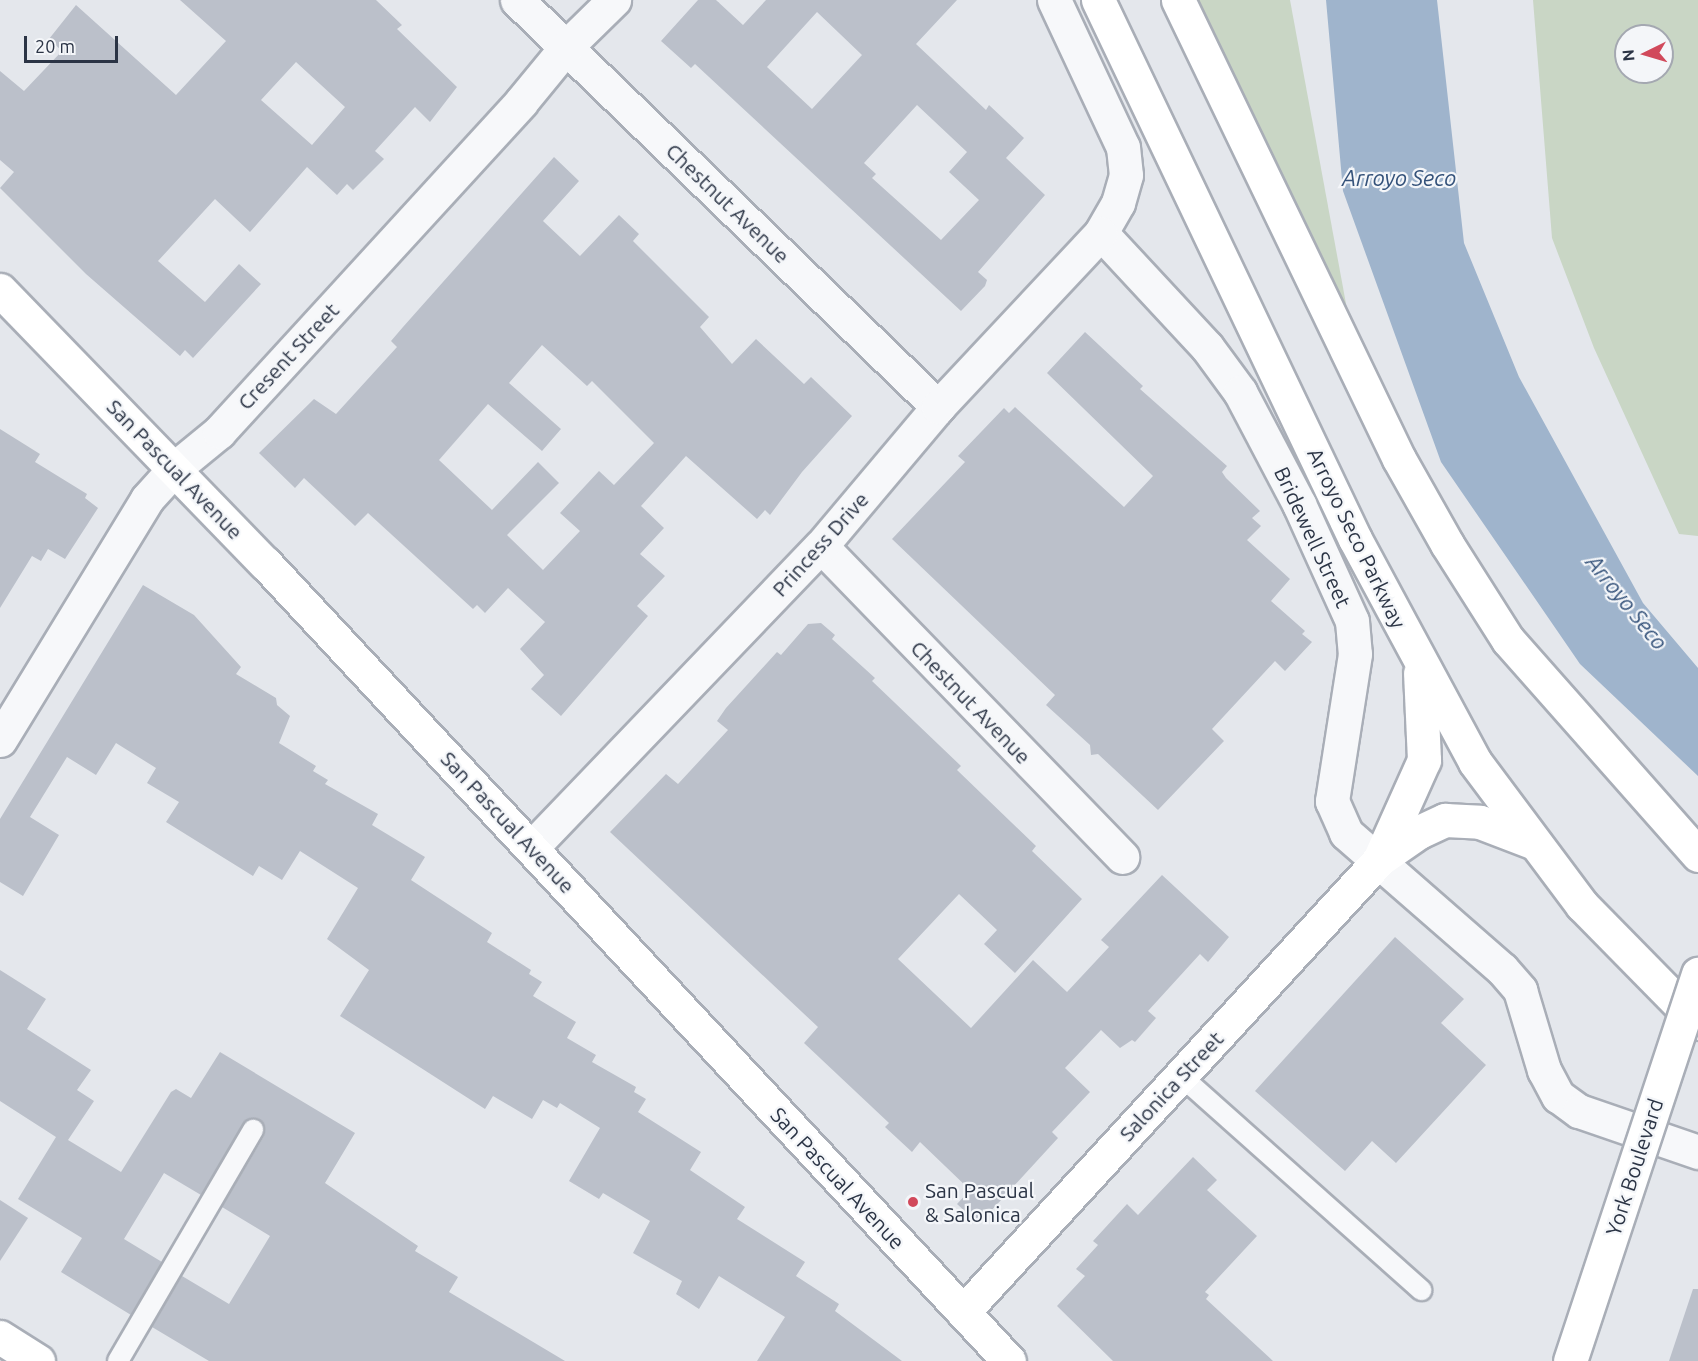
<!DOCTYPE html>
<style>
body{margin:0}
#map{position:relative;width:1698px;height:1361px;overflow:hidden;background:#e4e7ec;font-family:Ubuntu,sans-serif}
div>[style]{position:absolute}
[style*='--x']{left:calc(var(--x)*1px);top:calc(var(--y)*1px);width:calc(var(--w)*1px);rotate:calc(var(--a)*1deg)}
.green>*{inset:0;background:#c9d6c5}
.water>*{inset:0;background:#9fb4cc}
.building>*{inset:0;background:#bbc0ca}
.roads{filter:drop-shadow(2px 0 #a9aeb7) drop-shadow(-2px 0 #a9aeb7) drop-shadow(0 2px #a9aeb7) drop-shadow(0 -2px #a9aeb7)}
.lane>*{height:20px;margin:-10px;padding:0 10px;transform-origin:10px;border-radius:10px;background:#f7f8fa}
.street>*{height:33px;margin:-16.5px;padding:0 16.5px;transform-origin:16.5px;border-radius:16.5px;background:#f7f8fa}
.secondary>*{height:33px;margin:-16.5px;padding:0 16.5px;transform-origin:16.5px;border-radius:16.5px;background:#fff}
.highway>*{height:33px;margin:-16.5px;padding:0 16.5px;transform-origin:16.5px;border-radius:16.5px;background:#fff}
.bridges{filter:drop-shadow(2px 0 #a9aeb7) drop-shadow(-2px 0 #a9aeb7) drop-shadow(0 2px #a9aeb7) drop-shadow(0 -2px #a9aeb7)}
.secondary-bridge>*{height:33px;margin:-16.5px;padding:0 16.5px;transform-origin:16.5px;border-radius:16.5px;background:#fff}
.dots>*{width:16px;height:16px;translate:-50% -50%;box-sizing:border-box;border:3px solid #f4f6f9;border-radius:50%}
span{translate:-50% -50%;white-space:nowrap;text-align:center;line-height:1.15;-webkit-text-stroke:4.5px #f4f6f9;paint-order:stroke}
.street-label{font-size:21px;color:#2b3445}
.poi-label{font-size:21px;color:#2b3445}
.left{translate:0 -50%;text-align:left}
.water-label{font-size:22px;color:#34527a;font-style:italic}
.north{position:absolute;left:1614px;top:24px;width:60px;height:60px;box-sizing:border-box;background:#f4f6f9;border:2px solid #a4a8b1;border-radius:50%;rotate:265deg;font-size:16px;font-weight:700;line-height:24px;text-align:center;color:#2b3445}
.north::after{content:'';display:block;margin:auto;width:21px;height:27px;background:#d1495b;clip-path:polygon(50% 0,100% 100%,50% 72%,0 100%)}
.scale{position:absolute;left:24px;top:36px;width:94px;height:27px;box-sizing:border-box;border:3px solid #2b3445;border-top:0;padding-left:8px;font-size:18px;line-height:21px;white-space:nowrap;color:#2b3445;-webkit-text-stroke:4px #f4f6f9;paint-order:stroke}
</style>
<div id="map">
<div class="green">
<div style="clip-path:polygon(1198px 0,1290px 0,1349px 320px)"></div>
<div style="clip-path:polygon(evenodd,1533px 0,1698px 0,1698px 536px,1679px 534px,1594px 348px,1552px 238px,1533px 0,1626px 36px,1662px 36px,1662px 72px,1626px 72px,1626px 36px)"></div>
</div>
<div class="water">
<div style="clip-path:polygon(1326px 0,1437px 0,1464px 243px,1519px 377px,1643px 603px,1698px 668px,1698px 776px,1580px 664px,1441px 462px,1343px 191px)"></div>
</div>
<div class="building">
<div style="clip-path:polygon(evenodd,180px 0,376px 0,402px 25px,397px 29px,457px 87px,430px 122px,415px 107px,375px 151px,384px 159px,353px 190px,347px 184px,337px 195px,307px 167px,250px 232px,215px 199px,158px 261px,205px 302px,239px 264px,261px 284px,193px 358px,185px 350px,180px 356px,86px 274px,0 188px,14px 172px,0 160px,0 71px,24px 91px,62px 51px,49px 39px,76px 5px,176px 95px,226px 41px,180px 0,296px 62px,345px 107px,312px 145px,261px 100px,296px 62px)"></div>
<div style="clip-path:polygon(evenodd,698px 0,716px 0,743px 25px,766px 0,957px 0,916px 44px,986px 110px,989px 105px,1024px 138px,1006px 158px,1045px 195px,978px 272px,987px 280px,985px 286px,961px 311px,695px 64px,691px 68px,661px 41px,698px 0,817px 12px,862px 55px,812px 109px,767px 67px,817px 12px,698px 0,917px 105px,967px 152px,949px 172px,979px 200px,941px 240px,872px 178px,876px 174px,864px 163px,917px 105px)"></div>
<div style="clip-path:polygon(evenodd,554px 157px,579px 181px,543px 221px,580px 256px,619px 215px,639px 234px,633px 241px,709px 317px,700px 327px,732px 364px,756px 339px,804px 384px,811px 377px,852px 416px,802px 472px,770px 515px,765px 510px,757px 519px,686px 456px,641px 506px,664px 528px,640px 554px,665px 576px,637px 606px,648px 616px,561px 716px,531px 689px,544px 675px,520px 649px,545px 622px,508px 588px,485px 613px,477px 605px,473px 609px,368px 513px,355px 526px,304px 478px,295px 488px,259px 453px,314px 399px,336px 414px,397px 347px,391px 341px,403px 327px,554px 157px,542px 345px,587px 386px,592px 381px,654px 443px,614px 485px,599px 471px,560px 513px,580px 531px,543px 570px,507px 535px,559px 483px,538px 462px,492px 510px,439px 460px,488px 404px,542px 451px,561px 429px,509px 383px,542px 345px)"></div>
<div style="clip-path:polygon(1085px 332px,1143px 386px,1140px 389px,1227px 466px,1222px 472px,1226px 478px,1260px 511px,1252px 518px,1261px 526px,1247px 540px,1290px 579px,1271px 601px,1305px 631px,1302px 634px,1312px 642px,1285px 671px,1275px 661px,1212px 729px,1224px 741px,1158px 810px,1098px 754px,1091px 755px,1090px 745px,1046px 705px,1055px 695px,892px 539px,965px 462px,958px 456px,1004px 408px,1009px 413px,1015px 407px,1124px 507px,1153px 476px,1047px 373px)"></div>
<div style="clip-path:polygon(0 429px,40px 454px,35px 462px,87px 494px,85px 498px,98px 508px,65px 559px,48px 549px,41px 561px,32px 556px,0 608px)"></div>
<div style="clip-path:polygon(143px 585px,194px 615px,241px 667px,236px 674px,276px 698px,277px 705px,290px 716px,279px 743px,316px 766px,313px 771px,328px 780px,325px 784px,378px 814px,372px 825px,425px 857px,411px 880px,492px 933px,487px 942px,531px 970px,529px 974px,542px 982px,533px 996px,576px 1022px,567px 1038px,596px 1055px,592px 1062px,636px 1087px,634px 1092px,646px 1099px,638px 1112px,701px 1152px,690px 1170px,745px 1207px,737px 1219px,805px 1262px,796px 1276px,839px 1304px,835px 1311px,902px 1361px,757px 1361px,785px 1317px,719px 1276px,699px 1309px,676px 1294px,682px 1281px,633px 1253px,650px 1221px,603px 1193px,599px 1199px,569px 1181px,600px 1128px,560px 1103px,557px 1108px,543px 1100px,532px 1119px,493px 1096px,485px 1109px,340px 1016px,369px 970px,327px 939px,358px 888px,300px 851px,282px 880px,259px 866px,253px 876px,166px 822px,179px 802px,147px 783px,156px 768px,116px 743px,96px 775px,67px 757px,30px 817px,59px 835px,23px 896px,0 882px,0 819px)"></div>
<div style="clip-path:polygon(821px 623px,835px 635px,832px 639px,875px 678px,872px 681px,961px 766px,957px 770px,1036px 846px,1032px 851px,1082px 899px,1015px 973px,984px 944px,997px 930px,959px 894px,898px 959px,971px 1028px,1033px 960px,1067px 992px,1109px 947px,1101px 940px,1162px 875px,1229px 937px,1208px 962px,1200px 954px,1148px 1011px,1156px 1018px,1135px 1042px,1132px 1040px,1120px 1048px,1101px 1030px,1065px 1068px,1090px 1092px,1052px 1132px,1058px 1138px,979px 1224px,957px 1204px,970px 1190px,920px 1142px,912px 1152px,885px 1127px,889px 1123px,804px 1043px,818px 1027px,610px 832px,666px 774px,678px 784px,728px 730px,717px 721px,726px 708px,777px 652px,781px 655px,808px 624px)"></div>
<div style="clip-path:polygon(1395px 937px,1464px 999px,1441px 1023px,1486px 1065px,1396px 1163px,1372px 1141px,1345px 1171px,1255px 1091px)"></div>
<div style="clip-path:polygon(0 970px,46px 999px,27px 1029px,91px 1070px,77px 1090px,94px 1101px,68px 1140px,121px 1172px,171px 1092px,176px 1089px,191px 1098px,220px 1052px,355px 1133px,325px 1183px,418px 1246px,415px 1251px,458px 1277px,449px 1292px,565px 1361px,209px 1361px,152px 1327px,182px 1276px,229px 1304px,270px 1236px,222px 1207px,264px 1136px,263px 1124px,254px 1118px,243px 1124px,201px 1195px,164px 1173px,124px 1239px,162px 1262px,131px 1315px,61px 1272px,82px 1238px,18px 1199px,56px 1137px,0 1101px)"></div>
<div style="clip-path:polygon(1193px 1157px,1217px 1180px,1207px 1190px,1257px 1236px,1205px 1292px,1209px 1295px,1206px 1299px,1273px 1361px,1113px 1361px,1057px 1306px,1085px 1276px,1076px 1269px,1098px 1245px,1093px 1241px,1127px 1204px,1138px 1215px)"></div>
<div style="clip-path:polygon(0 1200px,28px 1218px,0 1261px)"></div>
<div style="clip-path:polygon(1693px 1289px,1698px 1289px,1698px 1361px,1669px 1361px)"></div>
</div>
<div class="roads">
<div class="lane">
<div style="--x:1181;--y:1076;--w:322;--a:41.7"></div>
<div style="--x:118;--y:1361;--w:268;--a:-59.7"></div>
</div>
<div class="street">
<div style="--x:517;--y:0;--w:586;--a:44.03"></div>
<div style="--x:1054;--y:0;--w:162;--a:64.9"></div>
<div style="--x:1123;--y:147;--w:28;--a:84"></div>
<div style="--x:1126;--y:175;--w:29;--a:106"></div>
<div style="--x:1118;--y:203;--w:34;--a:120"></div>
<div style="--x:1101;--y:233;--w:156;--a:47.1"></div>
<div style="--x:1207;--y:347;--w:56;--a:53.7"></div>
<div style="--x:1240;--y:392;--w:127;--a:62.2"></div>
<div style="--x:1299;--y:504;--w:128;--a:65.6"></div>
<div style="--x:1352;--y:621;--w:33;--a:85"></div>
<div style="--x:1355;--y:654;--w:149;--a:98.9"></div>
<div style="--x:1332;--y:801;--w:35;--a:66"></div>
<div style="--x:1346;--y:833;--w:207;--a:41.1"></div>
<div style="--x:1502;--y:969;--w:28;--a:49"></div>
<div style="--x:1520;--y:990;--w:84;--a:73.3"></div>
<div style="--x:1544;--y:1070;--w:30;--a:62"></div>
<div style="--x:1558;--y:1096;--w:26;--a:36"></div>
<div style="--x:1579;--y:1111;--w:126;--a:19"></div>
<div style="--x:821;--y:546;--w:433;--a:45.9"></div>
<div style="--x:0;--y:740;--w:282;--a:-58.6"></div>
<div style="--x:147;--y:499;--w:42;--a:-47.9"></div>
<div style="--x:175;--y:468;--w:57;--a:-39.3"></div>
<div style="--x:219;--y:432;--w:447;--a:-47.5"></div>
<div style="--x:521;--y:102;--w:72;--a:-50.6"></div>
<div style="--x:567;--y:46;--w:66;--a:-44.4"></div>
<div style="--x:532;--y:847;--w:417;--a:-46.2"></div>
<div style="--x:821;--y:546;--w:182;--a:-49.9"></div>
<div style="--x:938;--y:407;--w:238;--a:-46.9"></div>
</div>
<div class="secondary">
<div style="--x:0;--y:290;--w:380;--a:45.9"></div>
<div style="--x:265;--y:563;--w:1091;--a:47.01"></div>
<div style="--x:963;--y:1312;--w:614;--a:-47.37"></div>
<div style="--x:0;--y:1337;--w:45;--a:32.3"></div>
</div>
<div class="highway">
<div style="--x:1098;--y:0;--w:597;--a:64.51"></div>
<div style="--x:1355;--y:539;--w:253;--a:61.7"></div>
<div style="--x:1475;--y:762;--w:179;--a:53.2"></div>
<div style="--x:1582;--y:905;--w:165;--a:45.5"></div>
<div style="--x:1178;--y:0;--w:509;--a:64.29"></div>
<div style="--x:1399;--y:459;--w:98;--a:60.5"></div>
<div style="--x:1447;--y:544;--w:114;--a:57.6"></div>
<div style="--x:1508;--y:640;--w:287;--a:48.5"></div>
<div style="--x:1380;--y:859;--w:47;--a:-34.7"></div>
<div style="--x:1419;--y:832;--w:29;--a:-25"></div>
<div style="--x:1445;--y:820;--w:35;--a:3"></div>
<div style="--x:1480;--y:822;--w:56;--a:21"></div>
<div style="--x:1379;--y:860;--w:110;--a:-65.8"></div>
<div style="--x:1424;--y:760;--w:87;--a:-92.6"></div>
</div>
</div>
<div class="bridges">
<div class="secondary-bridge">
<div style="--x:1570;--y:1361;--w:408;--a:-71.7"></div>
</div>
</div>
<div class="dots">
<div style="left:913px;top:1202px;background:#d1495b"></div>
</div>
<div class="street-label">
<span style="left:728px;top:203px;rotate:44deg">Chestnut Avenue</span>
<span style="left:288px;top:356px;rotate:-47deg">Cresent Street</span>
<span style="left:175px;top:469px;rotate:46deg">San Pascual Avenue</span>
<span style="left:1313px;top:537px;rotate:65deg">Bridewell Street</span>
<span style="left:1357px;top:538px;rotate:64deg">Arroyo Seco Parkway</span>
<span style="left:820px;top:544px;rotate:-48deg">Princess Drive</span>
<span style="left:971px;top:702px;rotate:46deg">Chestnut Avenue</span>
<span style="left:508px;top:822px;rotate:47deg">San Pascual Avenue</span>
<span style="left:1171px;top:1086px;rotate:-47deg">Salonica Street</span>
<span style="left:1634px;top:1167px;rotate:-72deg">York Boulevard</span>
<span style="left:838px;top:1178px;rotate:47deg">San Pascual Avenue</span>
</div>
<div class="poi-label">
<span class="left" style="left:925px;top:1202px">San Pascual<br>&amp; Salonica</span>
</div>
<div class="water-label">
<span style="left:1399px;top:178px">Arroyo Seco</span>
<span style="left:1627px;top:602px;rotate:51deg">Arroyo Seco</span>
</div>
<div class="north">N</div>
<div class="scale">20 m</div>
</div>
